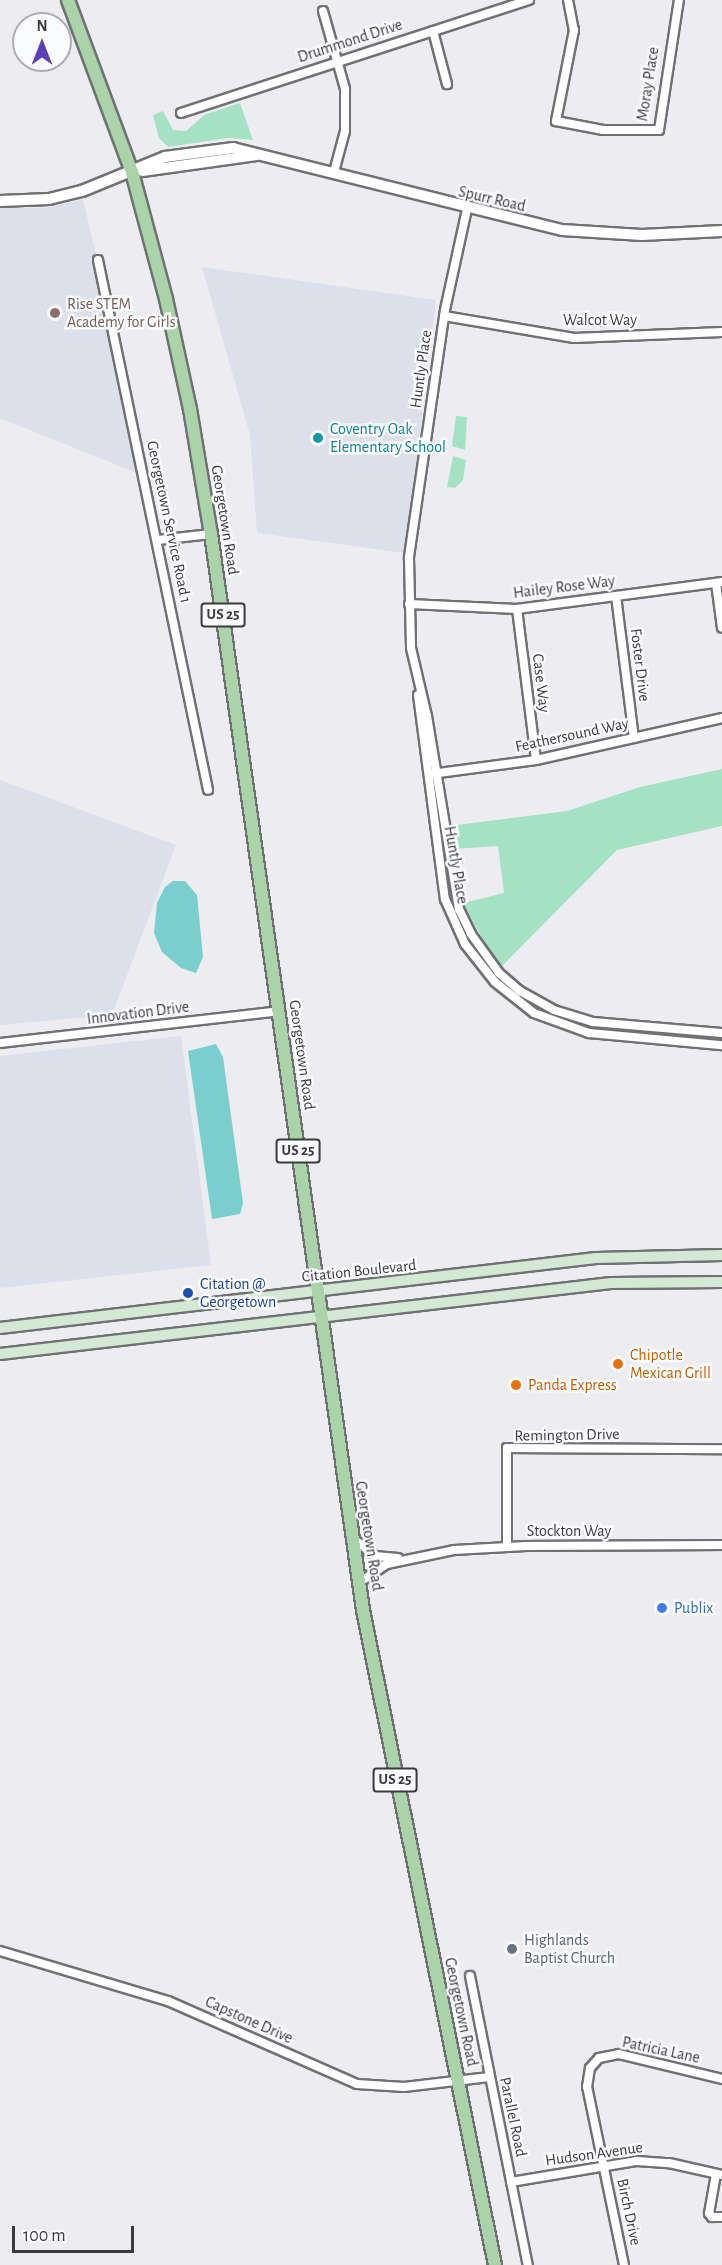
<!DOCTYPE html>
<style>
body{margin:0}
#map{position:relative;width:722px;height:2265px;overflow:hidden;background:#ededf1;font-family:"Alegreya Sans",sans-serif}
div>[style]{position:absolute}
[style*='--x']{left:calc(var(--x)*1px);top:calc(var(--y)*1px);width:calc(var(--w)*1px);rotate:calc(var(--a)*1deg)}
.built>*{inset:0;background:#dddfea}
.green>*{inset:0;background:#a5e2c4}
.water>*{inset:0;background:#7acece}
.roads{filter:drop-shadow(2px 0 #707174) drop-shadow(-2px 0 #707174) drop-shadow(0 2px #707174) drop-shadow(0 -2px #707174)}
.minor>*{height:8px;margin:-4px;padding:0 4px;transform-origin:4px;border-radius:4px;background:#fff}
.tertiary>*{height:10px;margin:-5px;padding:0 5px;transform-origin:5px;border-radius:5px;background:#fff}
.secondary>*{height:10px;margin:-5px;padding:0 5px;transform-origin:5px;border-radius:5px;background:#d4e9d4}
.primary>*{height:12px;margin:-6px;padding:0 6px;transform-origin:6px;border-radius:6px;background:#aad3a9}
.dots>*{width:16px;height:16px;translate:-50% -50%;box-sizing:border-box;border:3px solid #fafbfe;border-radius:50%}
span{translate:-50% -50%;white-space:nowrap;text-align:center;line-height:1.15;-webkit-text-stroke:5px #fafbfe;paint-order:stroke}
.shield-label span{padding:2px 4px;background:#fafbfe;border:2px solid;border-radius:4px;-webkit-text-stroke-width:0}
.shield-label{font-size:15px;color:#3b3b3c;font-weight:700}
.street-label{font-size:16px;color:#3b3b3c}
.education-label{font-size:16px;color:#785e54}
.left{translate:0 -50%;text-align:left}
.culture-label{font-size:16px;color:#0d838f}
.transit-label{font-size:16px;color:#164399}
.food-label{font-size:16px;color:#c56008}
.shop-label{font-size:16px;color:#366cbe}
.worship-label{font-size:16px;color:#5b616d}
.north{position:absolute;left:12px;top:12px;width:60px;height:60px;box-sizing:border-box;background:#fafbfe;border:2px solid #aeaeb0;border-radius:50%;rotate:0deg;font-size:16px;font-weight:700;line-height:24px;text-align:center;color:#3b3b3c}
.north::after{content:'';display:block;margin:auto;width:21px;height:27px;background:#5e3eb6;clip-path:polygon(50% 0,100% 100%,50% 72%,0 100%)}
.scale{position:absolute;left:12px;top:2226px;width:122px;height:27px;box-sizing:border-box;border:3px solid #3b3b3c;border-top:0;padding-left:8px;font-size:18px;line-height:21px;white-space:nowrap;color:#3b3b3c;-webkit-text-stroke:4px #fafbfe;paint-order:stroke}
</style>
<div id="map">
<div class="built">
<div style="clip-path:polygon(83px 200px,150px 478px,0 418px,0 208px,43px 208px)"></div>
<div style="clip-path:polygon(202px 267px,436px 300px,405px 553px,257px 533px,250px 435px)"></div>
<div style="clip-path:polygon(0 780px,176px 845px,112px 1015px,0 1025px)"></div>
<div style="clip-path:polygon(181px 1036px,211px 1265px,0 1288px,0 1056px)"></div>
</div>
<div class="green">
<div style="clip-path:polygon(240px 103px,253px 140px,228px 138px,168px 147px,159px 138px,153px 115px,163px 111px,173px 130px,186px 131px,204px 115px)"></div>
<div style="clip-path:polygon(456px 416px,467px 417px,465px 450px,452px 446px)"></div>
<div style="clip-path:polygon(453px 456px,466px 460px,463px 480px,455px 488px,447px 487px)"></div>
<div style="clip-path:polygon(722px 769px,722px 826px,617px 850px,499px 969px,463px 903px,504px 893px,498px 846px,453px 849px,449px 826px,567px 811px,640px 787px)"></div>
</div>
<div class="water">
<div style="clip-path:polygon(173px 881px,185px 881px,197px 895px,203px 957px,196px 973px,181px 968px,162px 952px,154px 933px,157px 903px,165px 887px)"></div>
<div style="clip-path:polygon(216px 1044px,223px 1057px,243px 1203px,240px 1214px,212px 1219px,188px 1051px)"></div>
</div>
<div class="roads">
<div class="minor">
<div style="--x:568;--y:0;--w:31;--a:79"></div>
<div style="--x:574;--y:30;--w:93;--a:101.2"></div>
<div style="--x:556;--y:121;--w:48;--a:10.8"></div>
<div style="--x:603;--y:130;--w:56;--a:0"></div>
<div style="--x:659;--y:130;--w:132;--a:-81.3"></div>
<div style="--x:323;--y:11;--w:81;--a:74.2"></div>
<div style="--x:345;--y:89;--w:42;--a:90"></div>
<div style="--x:345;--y:131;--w:42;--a:105"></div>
<div style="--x:433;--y:31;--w:55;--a:75.2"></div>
<div style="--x:181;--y:113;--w:366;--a:-18"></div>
<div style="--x:467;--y:209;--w:103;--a:102.3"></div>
<div style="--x:445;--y:310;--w:251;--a:98.3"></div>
<div style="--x:409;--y:558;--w:90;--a:88.7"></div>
<div style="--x:411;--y:648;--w:70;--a:76.8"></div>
<div style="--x:427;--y:716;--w:196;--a:80.6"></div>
<div style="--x:459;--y:909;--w:28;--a:64"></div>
<div style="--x:471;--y:934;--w:48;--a:54.3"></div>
<div style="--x:499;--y:973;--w:28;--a:41"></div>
<div style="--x:520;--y:991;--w:39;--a:29"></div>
<div style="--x:554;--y:1010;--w:41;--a:17.1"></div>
<div style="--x:593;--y:1022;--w:129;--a:4.9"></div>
<div style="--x:98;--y:260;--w:541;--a:78.27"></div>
<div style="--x:444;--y:316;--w:132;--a:9.6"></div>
<div style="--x:574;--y:338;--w:148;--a:-2.3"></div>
<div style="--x:158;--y:540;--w:53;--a:-6.5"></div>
<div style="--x:716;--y:583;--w:45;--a:82.4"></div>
<div style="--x:616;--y:596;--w:143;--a:82.8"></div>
<div style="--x:409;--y:604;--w:108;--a:2.7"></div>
<div style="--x:517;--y:609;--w:207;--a:-7.5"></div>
<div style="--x:517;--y:609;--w:152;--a:82.8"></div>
<div style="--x:418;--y:695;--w:206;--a:82.5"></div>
<div style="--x:445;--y:899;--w:49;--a:66"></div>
<div style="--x:465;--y:944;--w:48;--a:51.7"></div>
<div style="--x:495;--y:982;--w:50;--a:38.5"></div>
<div style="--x:534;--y:1013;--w:59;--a:20"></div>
<div style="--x:589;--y:1033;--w:134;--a:5.2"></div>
<div style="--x:431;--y:774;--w:106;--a:-7.6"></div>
<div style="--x:536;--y:760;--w:191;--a:-12.7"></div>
<div style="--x:0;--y:1043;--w:281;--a:-6.5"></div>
<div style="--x:351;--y:1537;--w:31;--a:38"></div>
<div style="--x:375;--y:1556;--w:23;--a:5"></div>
<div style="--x:507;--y:1546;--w:98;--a:-90"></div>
<div style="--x:507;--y:1448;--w:215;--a:0.3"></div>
<div style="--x:360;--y:1582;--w:32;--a:-34"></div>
<div style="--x:387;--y:1564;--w:68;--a:-11.8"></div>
<div style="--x:454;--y:1550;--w:72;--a:-3.2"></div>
<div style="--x:526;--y:1546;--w:196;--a:-0.3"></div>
<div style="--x:0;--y:1951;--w:175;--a:16.6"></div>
<div style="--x:168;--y:2001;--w:206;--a:23.7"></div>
<div style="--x:357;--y:2084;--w:47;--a:3.7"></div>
<div style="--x:404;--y:2087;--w:86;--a:-6.7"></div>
<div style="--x:470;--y:1976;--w:295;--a:78.7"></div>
<div style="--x:716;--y:2174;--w:40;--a:100"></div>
<div style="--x:709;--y:2213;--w:5;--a:53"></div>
<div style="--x:712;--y:2217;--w:10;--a:0"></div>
<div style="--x:511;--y:2182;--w:128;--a:-9.5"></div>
<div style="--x:637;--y:2161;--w:32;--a:4"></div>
<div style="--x:669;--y:2163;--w:54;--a:12.8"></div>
<div style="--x:624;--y:2265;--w:182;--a:-101.7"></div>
<div style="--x:587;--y:2087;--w:19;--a:-81"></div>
<div style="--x:590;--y:2068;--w:13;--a:-48"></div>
<div style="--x:599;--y:2058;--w:20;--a:-11"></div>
<div style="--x:619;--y:2054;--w:106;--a:13.6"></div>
</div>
<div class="tertiary">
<div style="--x:142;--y:171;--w:116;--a:-7.9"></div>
<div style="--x:0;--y:201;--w:49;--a:-2.3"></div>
<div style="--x:49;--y:199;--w:34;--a:-14"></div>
<div style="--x:82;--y:191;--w:90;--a:-22.3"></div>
<div style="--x:165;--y:157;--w:69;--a:-7.5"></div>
<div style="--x:233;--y:148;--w:339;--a:14"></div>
<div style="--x:562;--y:230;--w:80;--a:3.6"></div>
<div style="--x:642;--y:235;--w:80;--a:-2.9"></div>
</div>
<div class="secondary">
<div style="--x:0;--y:1328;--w:600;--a:-6.7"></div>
<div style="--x:596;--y:1258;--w:126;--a:-1.4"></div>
<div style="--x:0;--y:1354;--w:615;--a:-6.63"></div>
<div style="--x:611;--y:1283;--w:111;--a:-0.5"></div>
</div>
<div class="primary">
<div style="--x:68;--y:0;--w:184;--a:69.6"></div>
<div style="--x:132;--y:172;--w:131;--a:75"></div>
<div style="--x:166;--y:299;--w:113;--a:77.7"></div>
<div style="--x:190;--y:409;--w:127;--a:80.5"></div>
<div style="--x:211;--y:534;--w:1087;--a:81.96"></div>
<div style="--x:363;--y:1610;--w:668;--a:78.61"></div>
</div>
</div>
<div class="dots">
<div style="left:55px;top:313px;background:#8d6e63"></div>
<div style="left:318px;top:438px;background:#0f9aa8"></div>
<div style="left:188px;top:1293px;background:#1a4fb4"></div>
<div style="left:618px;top:1364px;background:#e8710a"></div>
<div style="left:516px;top:1385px;background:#e8710a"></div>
<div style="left:662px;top:1608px;background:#3f7fe0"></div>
<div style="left:512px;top:1949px;background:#6b7280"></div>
</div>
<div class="shield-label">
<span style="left:223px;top:615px">US 25</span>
<span style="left:298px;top:1151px">US 25</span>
<span style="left:395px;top:1780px">US 25</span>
</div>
<div class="street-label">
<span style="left:350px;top:41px;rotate:-18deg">Drummond Drive</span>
<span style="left:648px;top:84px;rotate:-81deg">Moray Place</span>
<span style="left:492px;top:199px;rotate:13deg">Spurr Road</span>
<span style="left:600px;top:320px">Walcot Way</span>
<span style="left:421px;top:369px;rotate:-82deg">Huntly Place</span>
<span style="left:225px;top:520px;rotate:81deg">Georgetown Road</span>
<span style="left:169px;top:522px;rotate:78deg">Georgetown Service Road 1</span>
<span style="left:564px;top:587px;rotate:-7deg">Hailey Rose Way</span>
<span style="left:640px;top:665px;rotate:83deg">Foster Drive</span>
<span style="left:541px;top:683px;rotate:83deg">Case Way</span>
<span style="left:572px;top:735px;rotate:-12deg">Feathersound Way</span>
<span style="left:456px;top:865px;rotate:80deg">Huntly Place</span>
<span style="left:138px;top:1013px;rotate:-7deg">Innovation Drive</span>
<span style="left:302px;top:1055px;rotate:82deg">Georgetown Road</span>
<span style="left:359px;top:1271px;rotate:-6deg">Citation Boulevard</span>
<span style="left:567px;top:1435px;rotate:-1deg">Remington Drive</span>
<span style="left:569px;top:1531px">Stockton Way</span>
<span style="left:369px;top:1536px;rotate:81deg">Georgetown Road</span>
<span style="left:461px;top:2012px;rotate:78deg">Georgetown Road</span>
<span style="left:249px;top:2020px;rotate:24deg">Capstone Drive</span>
<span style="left:661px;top:2050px;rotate:12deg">Patricia Lane</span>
<span style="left:513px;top:2117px;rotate:78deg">Parallel Road</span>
<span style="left:594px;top:2154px;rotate:-8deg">Hudson Avenue</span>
<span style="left:629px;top:2212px;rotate:78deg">Birch Drive</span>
</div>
<div class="education-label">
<span class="left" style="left:67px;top:313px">Rise STEM<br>Academy for Girls</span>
</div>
<div class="culture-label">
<span class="left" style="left:330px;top:438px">Coventry Oak<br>Elementary School</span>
</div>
<div class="transit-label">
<span class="left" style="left:200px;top:1293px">Citation @<br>Georgetown</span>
</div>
<div class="food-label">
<span class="left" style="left:630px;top:1364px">Chipotle<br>Mexican Grill</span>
<span class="left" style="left:528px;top:1385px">Panda Express</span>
</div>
<div class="shop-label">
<span class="left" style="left:674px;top:1608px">Publix</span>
</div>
<div class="worship-label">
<span class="left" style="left:524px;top:1949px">Highlands<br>Baptist Church</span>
</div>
<div class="north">N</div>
<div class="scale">100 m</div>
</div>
